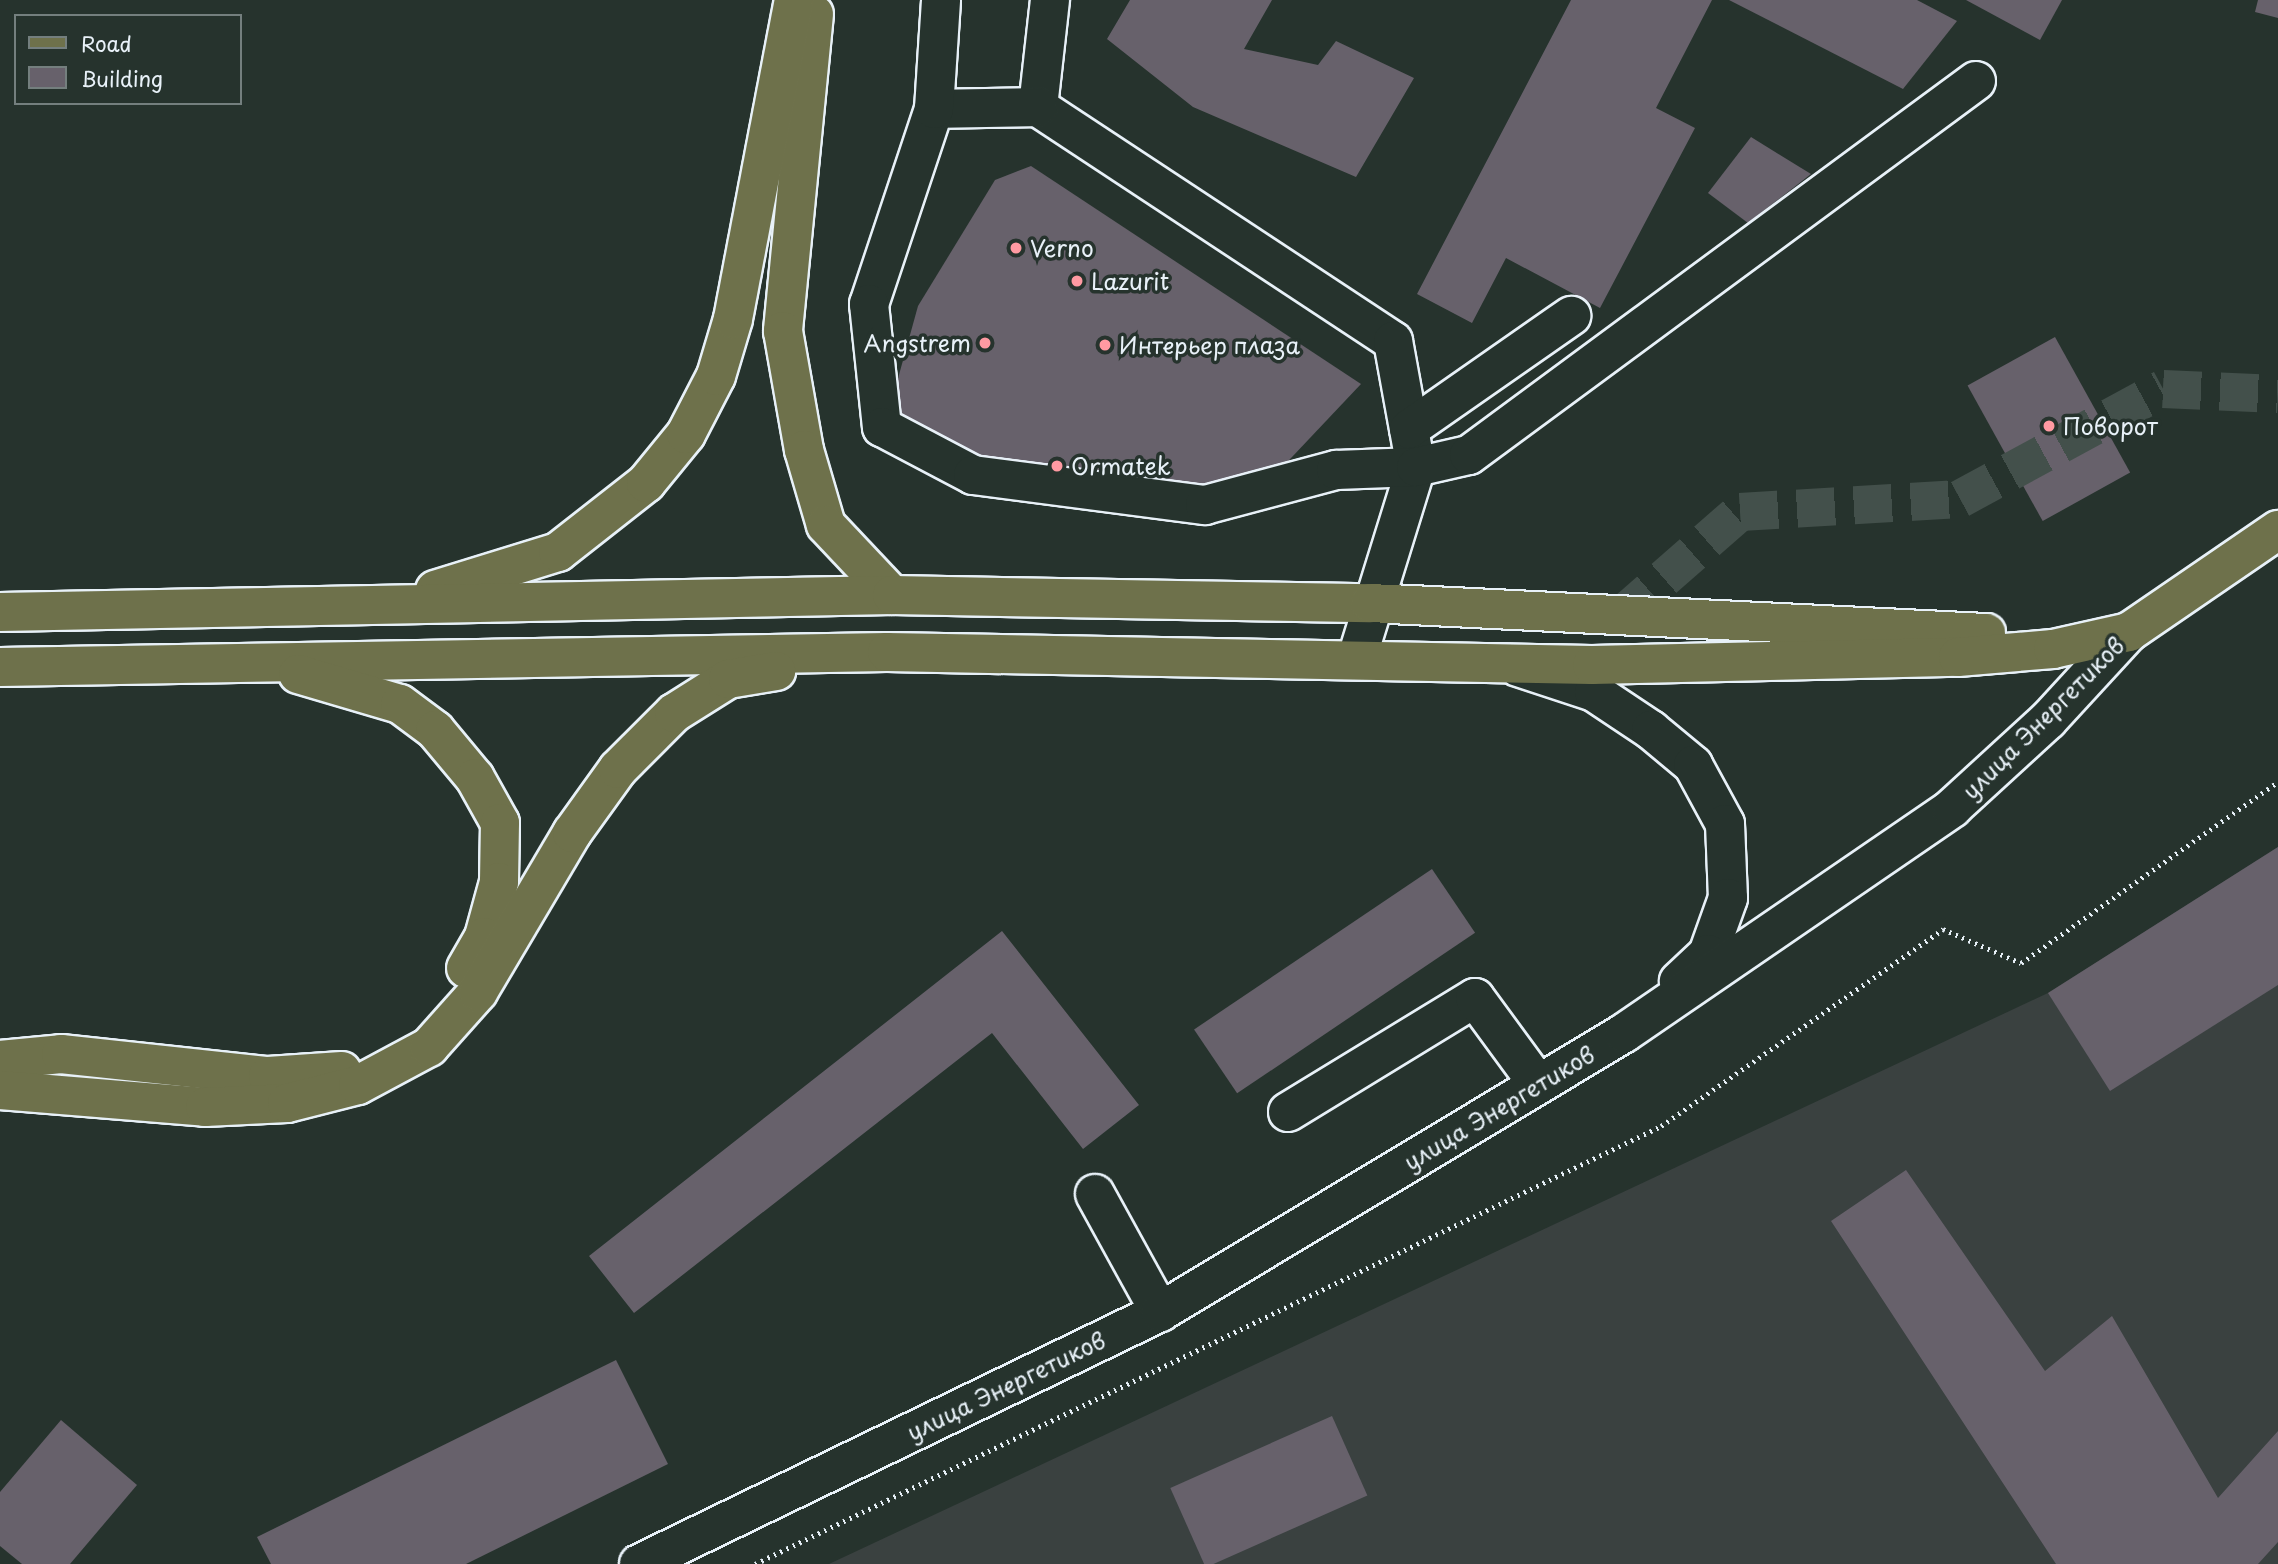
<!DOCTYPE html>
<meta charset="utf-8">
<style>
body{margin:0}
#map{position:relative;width:2278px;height:1564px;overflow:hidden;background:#26332d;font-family:"Playpen Sans",sans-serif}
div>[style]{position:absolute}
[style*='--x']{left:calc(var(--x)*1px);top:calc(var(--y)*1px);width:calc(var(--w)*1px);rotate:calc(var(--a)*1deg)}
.built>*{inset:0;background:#3a4140}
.building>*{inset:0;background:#67616b;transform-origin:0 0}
.minor-tunnel>*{height:38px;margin-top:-19px;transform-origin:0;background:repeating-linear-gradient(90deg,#43504b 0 38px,transparent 0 57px)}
.path>*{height:4.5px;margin-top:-2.25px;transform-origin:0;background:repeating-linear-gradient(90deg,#e8f1f8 0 2px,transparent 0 7px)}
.roads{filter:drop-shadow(2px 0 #e8f1f8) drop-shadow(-2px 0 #e8f1f8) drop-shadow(0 2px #e8f1f8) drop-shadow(0 -2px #e8f1f8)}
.minor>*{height:38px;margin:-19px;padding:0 19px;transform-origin:19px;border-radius:19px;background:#26332d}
.major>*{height:38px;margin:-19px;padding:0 19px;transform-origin:19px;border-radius:19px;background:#6e714b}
.dots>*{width:19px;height:19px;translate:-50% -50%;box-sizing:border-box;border:4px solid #26332d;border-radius:50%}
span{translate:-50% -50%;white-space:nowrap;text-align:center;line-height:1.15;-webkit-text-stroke:7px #26332d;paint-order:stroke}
.poi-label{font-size:23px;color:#e8f1f8}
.left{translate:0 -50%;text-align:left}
.right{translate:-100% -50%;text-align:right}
.street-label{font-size:23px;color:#e8f1f8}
.legend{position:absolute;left:14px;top:14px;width:228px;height:91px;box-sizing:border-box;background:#26332d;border:2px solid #747f7e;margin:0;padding:9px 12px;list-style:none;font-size:21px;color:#e8f1f8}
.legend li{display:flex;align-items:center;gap:14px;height:35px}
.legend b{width:35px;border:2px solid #747f7e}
</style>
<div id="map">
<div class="built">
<div style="clip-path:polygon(2278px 847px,2278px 1564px,829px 1564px,2048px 993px)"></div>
</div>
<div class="building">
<div style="clip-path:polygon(1130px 0,1272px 0,1244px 49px,1318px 65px,1336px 41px,1414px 78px,1356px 177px,1193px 107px,1107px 39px)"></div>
<div style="clip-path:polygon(1571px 0,1712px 0,1656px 108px,1695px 128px,1600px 308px,1506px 258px,1472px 323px,1417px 294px)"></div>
<div style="clip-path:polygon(1729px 0,1917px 0,1957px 21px,1903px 89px)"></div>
<div style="clip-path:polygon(1966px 0,2062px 0,2040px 40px)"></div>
<div style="clip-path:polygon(2258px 0,2278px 0,2278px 18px,2255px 12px)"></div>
<div style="clip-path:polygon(1751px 137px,1811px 174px,1748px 223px,1708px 193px)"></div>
<div style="clip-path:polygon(1031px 166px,1361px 384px,1275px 475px,1164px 493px,939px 454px,889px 411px,918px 306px,995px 180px)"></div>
<div style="left:2055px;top:337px;width:155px;height:100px;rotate:61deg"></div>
<div style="clip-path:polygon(2278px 847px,2278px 985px,2110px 1091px,2048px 993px)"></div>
<div style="left:1432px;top:869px;width:77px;height:287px;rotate:56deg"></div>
<div style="clip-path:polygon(1002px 931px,1139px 1105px,1083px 1149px,992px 1033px,634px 1313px,589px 1256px)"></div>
<div style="clip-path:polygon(1906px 1170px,2045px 1371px,2112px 1316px,2218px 1498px,2278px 1431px,2278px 1542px,2258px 1564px,2056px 1564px,1831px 1221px)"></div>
<div style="clip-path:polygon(616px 1360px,668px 1464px,466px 1564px,271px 1564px,257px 1537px)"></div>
<div style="left:1332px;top:1416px;width:87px;height:177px;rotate:66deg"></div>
<div style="clip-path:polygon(61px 1420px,137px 1485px,70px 1564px,22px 1564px,0 1546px,0 1492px)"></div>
</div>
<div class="minor-tunnel">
<div style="--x:1621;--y:616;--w:158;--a:-41.2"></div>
<div style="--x:1740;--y:512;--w:220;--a:-3.4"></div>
<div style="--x:1960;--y:499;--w:231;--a:-28.5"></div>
<div style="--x:2163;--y:389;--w:115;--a:2.5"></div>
</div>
<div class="path">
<div style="--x:755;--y:1564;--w:1006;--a:-25.8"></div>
<div style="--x:1661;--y:1126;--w:344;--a:-34.9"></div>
<div style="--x:1943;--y:929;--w:85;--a:23.6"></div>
<div style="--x:2021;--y:963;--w:314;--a:-35.2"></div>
</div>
<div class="roads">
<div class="minor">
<div style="--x:1050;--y:0;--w:108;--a:96.4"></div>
<div style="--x:1038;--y:107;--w:425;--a:33.4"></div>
<div style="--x:1393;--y:341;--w:128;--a:79.7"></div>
<div style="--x:1416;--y:467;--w:200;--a:107.2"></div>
<div style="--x:1038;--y:107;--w:104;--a:178.9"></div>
<div style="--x:934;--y:109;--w:206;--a:108.4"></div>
<div style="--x:869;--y:304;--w:124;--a:84"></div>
<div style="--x:882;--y:427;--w:103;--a:27.8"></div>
<div style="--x:973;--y:475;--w:234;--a:7.4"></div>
<div style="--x:1205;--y:505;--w:136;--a:-15"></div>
<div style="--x:1336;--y:470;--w:80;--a:-2.1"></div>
<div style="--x:1416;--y:467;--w:54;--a:-12.8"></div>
<div style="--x:1469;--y:455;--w:630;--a:-36.42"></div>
<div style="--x:934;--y:109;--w:109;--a:-86.3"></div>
<div style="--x:1409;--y:429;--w:198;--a:-34.9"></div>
<div style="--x:1518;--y:667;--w:80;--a:18.2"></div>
<div style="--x:1594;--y:692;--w:69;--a:33.7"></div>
<div style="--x:1651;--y:730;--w:55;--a:39.8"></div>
<div style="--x:1693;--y:765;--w:67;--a:61.5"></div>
<div style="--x:1725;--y:824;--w:74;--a:87.7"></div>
<div style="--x:1728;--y:898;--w:59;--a:109.7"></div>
<div style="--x:1708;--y:954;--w:40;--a:137"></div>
<div style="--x:1288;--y:1112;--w:219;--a:-31.4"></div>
<div style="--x:1475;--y:998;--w:107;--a:53.8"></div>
<div style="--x:1095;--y:1194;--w:135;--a:61.2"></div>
<div style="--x:639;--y:1564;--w:579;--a:-25.81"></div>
<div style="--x:1160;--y:1312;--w:541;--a:-31.02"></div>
<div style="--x:1624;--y:1033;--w:398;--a:-34.4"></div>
<div style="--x:1952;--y:808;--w:130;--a:-42.5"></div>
<div style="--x:2048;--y:720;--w:120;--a:-47.4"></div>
</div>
<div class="major">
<div style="--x:814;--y:14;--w:319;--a:95.6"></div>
<div style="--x:783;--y:331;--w:121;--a:80"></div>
<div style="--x:804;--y:450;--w:78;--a:73.7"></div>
<div style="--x:826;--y:525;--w:96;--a:46.7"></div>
<div style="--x:435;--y:590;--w:129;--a:-17.2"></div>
<div style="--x:558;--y:552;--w:112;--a:-38.1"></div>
<div style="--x:646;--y:483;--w:63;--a:-50.8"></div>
<div style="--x:686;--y:434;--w:65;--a:-62.7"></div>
<div style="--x:716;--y:376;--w:59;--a:-73.4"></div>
<div style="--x:733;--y:319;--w:325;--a:-79.2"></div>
<div style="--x:0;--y:612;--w:892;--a:-1.09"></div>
<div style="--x:892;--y:595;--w:478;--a:1"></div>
<div style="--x:1370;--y:603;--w:617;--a:2.79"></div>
<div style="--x:0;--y:667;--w:887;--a:-0.97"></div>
<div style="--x:887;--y:652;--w:705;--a:1.06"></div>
<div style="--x:1592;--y:665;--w:366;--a:-1.3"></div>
<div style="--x:1958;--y:657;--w:95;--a:-4.8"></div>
<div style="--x:2053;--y:649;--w:78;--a:-12.6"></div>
<div style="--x:2129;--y:632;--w:181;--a:-34.4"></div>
<div style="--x:298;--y:674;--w:106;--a:16.4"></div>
<div style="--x:400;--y:704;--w:44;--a:36.6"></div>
<div style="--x:435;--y:730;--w:62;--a:50.2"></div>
<div style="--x:475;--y:778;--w:51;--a:60.9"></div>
<div style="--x:500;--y:823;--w:59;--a:91"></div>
<div style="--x:499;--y:882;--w:57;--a:105.3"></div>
<div style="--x:484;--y:937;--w:36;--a:120"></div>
<div style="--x:0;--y:1060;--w:61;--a:-5.6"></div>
<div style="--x:61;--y:1054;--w:208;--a:6.1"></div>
<div style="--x:268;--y:1076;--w:74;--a:-3.9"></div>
<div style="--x:0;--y:1090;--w:206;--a:4.7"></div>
<div style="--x:205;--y:1107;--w:82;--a:-2.8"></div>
<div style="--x:287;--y:1103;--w:73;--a:-14.2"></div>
<div style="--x:358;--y:1085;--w:81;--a:-28.2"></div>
<div style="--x:429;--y:1047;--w:74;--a:-48.3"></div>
<div style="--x:478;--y:992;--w:185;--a:-59.4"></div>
<div style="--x:572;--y:833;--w:79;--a:-54.3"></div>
<div style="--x:618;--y:769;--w:79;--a:-45"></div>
<div style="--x:674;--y:713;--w:64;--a:-32.2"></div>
<div style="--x:728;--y:679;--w:49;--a:-9.5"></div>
</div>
</div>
<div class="dots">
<div style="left:1016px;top:248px;background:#ff9aa2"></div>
<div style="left:1077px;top:281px;background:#ff9aa2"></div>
<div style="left:985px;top:343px;background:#ff9aa2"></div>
<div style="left:1105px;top:345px;background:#ff9aa2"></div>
<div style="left:2049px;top:426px;background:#ff9aa2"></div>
<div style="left:1057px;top:466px;background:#ff9aa2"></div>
</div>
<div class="poi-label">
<span class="left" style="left:1030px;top:248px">Verno</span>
<span class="left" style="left:1091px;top:281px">Lazurit</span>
<span class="right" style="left:971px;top:343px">Angstrem</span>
<span class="left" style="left:1119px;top:345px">Интерьер плаза</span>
<span class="left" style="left:2063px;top:426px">Поворот</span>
<span class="left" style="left:1071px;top:466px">Ormatek</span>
</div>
<div class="street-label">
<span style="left:2043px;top:718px;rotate:-45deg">улица Энергетиков</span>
<span style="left:1499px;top:1108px;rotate:-31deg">улица Энергетиков</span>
<span style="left:1006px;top:1386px;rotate:-26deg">улица Энергетиков</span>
</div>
<ul class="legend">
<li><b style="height:9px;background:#6e714b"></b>Road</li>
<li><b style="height:19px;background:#67616b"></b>Building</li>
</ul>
</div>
